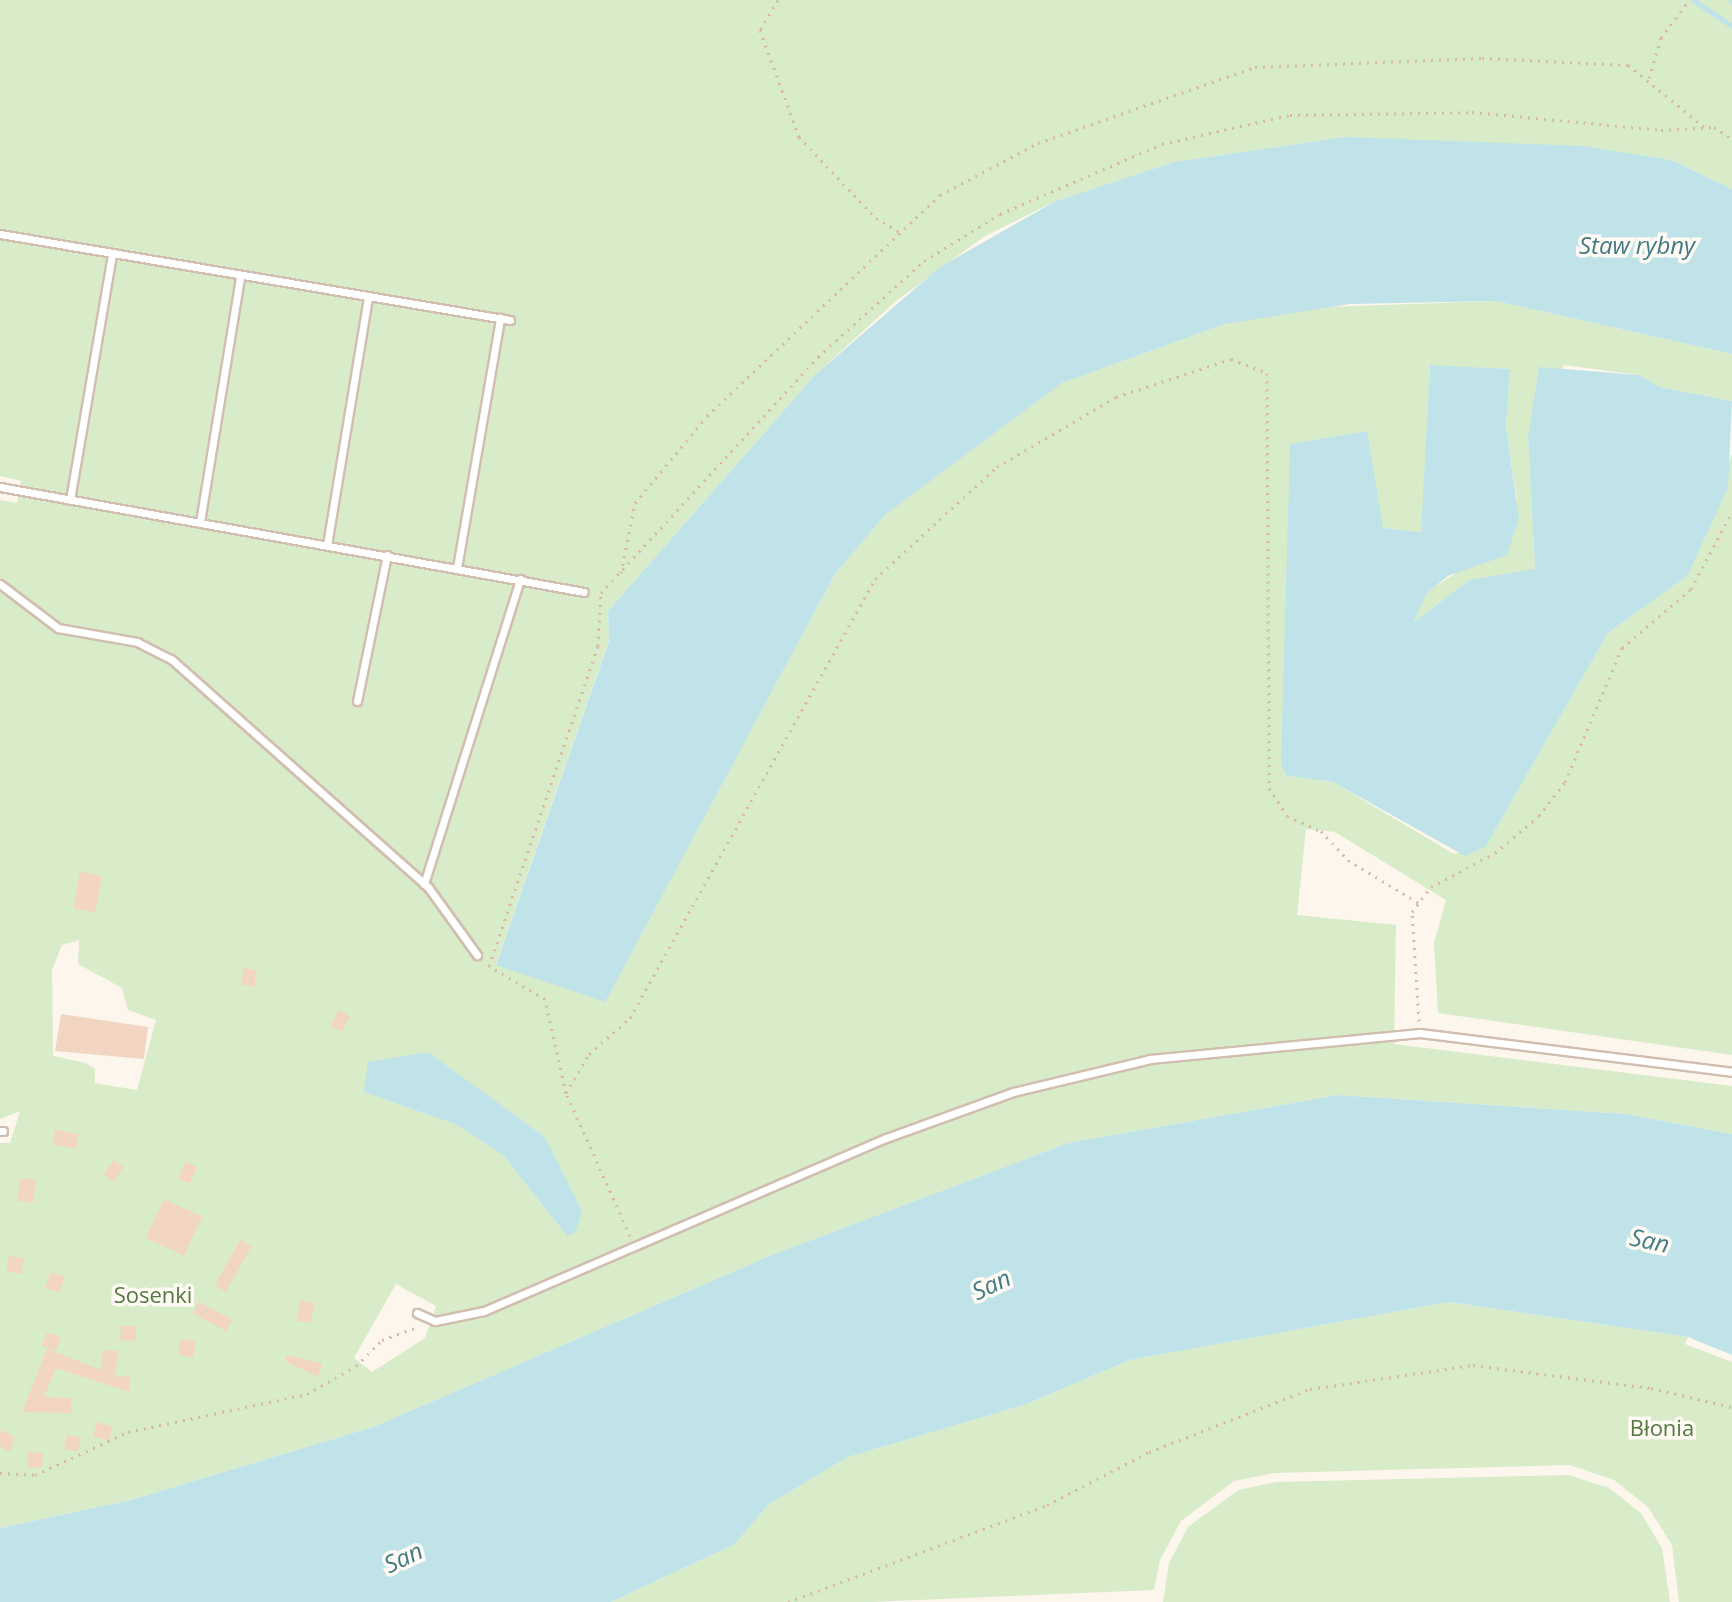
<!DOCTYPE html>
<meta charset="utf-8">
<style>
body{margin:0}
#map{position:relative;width:1732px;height:1602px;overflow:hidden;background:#fdf6ec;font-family:"Open Sans",sans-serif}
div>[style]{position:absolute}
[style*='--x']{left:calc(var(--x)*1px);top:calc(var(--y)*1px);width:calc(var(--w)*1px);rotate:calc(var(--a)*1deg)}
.green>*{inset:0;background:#d8ecc9}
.water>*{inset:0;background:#bfe3e8}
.stream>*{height:5px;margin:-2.5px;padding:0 2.5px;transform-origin:2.5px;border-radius:2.5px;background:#bfe3e8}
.building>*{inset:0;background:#f3d5c3;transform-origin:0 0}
.path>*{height:3px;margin-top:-1.5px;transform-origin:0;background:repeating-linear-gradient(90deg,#d9b8a5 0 2px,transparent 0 8px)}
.roads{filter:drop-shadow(2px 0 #d1beb0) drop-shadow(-2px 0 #d1beb0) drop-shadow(0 2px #d1beb0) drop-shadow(0 -2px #d1beb0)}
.lane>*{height:7px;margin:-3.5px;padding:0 3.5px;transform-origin:3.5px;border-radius:3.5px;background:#fff}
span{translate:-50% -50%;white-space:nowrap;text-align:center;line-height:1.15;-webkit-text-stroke:7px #fffaf3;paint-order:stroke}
.park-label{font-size:22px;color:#537a41}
.water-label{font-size:24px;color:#437c86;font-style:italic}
</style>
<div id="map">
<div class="green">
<div style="clip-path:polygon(evenodd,0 0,1732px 0,1732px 189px,1671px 160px,1344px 137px,1174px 162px,1056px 201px,985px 236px,896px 301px,815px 375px,608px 611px,609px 640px,496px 964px,605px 1001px,835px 574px,886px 514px,1002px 422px,1062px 383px,1225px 324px,1297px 308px,1496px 301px,1732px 354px,1732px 401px,1660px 387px,1639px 375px,1564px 365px,1528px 438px,1535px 570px,1469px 580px,1414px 622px,1426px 593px,1468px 565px,1487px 561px,1517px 501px,1506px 426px,1510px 369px,1430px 366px,1422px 532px,1383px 528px,1281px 765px,1287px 776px,1333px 782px,1454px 854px,1486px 846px,1608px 633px,1687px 576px,1732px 454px,1732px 1055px,1438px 1013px,1434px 943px,1446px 900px,1335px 832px,1306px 829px,1297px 915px,1396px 925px,1394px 1044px,1732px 1086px,1732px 1134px,1626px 1114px,1338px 1095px,1068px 1143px,772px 1255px,373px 1427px,131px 1500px,0 1528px,0 1143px,10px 1143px,20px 1111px,0 1119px,0 500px,17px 503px,21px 481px,0 476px,0 0,79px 940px,78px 964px,122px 988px,128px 1010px,156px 1020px,137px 1090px,95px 1083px,95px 1069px,86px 1063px,53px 1056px,52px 970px,62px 945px,79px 940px,0 0,427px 1052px,545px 1137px,567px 1236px,503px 1155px,457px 1125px,364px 1092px,427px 1052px,0 0,396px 1284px,436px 1306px,425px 1338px,372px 1372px,354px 1358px,396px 1284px)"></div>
<div style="clip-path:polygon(1449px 1302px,1688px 1337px,1685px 1344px,1732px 1362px,1732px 1602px,1679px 1602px,1672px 1545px,1648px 1507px,1614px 1480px,1570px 1465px,1275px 1473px,1234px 1481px,1181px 1521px,1160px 1560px,1154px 1590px,871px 1602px,611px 1602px,735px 1544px,768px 1505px,848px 1457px,1024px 1405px,1130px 1360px)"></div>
<div style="clip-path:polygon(1569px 1475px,1609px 1488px,1641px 1513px,1662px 1548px,1670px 1602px,1163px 1602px,1169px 1563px,1188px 1527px,1238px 1490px,1276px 1482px)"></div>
</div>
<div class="water">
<div style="clip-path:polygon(1344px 137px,1583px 146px,1671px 160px,1732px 189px,1732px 354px,1496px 301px,1350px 304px,1225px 324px,1062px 383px,886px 514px,835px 574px,605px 1002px,496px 965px,609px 641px,608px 611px,815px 375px,940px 267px,1056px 201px,1174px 162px)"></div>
<div style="clip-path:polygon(1430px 365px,1510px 369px,1506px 426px,1519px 519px,1507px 555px,1448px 576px,1426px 594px,1414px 622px,1469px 580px,1535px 569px,1528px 438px,1539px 367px,1639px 375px,1660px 387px,1732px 401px,1728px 488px,1687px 576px,1608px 633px,1486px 846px,1465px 856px,1333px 782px,1287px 776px,1281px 765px,1290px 444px,1367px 431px,1383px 528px,1421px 532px)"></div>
<div style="clip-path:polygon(428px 1052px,545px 1137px,582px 1211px,576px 1232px,567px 1236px,503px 1155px,457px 1125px,364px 1092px,368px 1062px)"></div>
<div style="clip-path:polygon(1338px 1095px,1626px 1114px,1732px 1134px,1732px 1355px,1688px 1337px,1449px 1302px,1130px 1360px,1024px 1405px,848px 1457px,768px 1505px,735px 1544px,611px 1602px,0 1602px,0 1528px,131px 1500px,373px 1427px,772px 1255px,1068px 1143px)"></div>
</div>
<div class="stream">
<div style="--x:1693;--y:0;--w:47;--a:33.7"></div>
<div style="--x:1731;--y:0;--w:2;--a:63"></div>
</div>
<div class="building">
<div style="left:80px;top:872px;width:22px;height:37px;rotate:10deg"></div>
<div style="left:244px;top:968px;width:13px;height:17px;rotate:9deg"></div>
<div style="left:339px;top:1010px;width:13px;height:18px;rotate:29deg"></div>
<div style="clip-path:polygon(61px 1014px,148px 1027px,144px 1059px,55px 1051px)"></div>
<div style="left:55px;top:1130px;width:24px;height:15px;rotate:9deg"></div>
<div style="left:114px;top:1160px;width:12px;height:18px;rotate:35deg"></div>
<div style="left:185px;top:1162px;width:13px;height:18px;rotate:23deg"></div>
<div style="left:20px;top:1178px;width:16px;height:23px;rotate:7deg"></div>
<div style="left:164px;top:1199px;width:42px;height:43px;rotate:25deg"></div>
<div style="left:240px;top:1240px;width:13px;height:52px;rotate:29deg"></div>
<div style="left:9px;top:1256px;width:15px;height:16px;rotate:8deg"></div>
<div style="left:51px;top:1272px;width:15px;height:17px;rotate:20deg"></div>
<div style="left:301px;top:1300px;width:14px;height:21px;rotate:12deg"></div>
<div style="left:199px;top:1302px;width:38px;height:13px;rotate:28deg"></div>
<div style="left:121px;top:1325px;width:15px;height:15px;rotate:4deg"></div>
<div style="left:47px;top:1332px;width:15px;height:15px;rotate:20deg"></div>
<div style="left:181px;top:1339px;width:15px;height:16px;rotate:11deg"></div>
<div style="clip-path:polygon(47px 1349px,101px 1370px,103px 1350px,118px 1351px,115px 1376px,130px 1377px,129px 1392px,56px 1368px,44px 1397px,71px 1398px,71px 1413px,22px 1412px)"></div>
<div style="clip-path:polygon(287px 1355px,322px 1364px,318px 1377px,285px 1361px)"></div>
<div style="left:97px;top:1422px;width:16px;height:15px;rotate:15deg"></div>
<div style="clip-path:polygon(0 1430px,15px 1437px,10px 1452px,0 1447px)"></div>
<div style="left:67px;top:1435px;width:14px;height:14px;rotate:12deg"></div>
<div style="left:28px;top:1452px;width:15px;height:15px;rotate:4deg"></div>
</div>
<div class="path">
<div style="--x:778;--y:0;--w:35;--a:121"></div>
<div style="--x:760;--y:30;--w:114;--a:70"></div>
<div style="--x:799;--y:137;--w:112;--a:46.5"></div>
<div style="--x:876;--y:218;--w:29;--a:31"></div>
<div style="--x:1649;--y:78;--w:42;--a:-73.3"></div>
<div style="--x:1661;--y:38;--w:47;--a:-53.6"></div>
<div style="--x:621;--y:573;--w:71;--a:-78.7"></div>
<div style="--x:635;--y:503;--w:113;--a:-50.4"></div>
<div style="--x:707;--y:416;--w:321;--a:-43.5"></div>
<div style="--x:940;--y:195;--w:111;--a:-28"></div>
<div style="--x:1038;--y:143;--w:230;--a:-19.3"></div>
<div style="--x:1255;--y:67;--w:227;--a:-2.3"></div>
<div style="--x:1482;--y:58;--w:146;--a:2.7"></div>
<div style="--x:1628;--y:65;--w:98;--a:39.2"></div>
<div style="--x:1419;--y:1021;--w:109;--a:-93.7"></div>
<div style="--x:1412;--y:912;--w:31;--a:-53"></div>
<div style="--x:1431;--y:887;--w:72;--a:-28"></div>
<div style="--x:1495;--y:853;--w:57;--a:-40.1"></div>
<div style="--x:1539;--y:816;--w:43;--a:-52.6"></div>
<div style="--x:1565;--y:782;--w:146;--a:-67"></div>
<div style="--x:1622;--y:648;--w:91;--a:-40.5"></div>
<div style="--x:1691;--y:589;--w:87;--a:-62"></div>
<div style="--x:566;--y:1093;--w:96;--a:-102.6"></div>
<div style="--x:545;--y:999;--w:65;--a:-149.5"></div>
<div style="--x:489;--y:966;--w:338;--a:-71.2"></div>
<div style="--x:598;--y:646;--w:53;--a:-86.8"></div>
<div style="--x:601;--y:593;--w:321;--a:-47.4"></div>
<div style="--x:818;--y:357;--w:143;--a:-42.2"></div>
<div style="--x:924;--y:261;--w:89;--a:-31.7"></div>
<div style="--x:1000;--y:214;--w:176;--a:-23.4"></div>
<div style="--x:1162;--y:144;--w:131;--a:-12.8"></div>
<div style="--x:1290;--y:115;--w:182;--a:-0.9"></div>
<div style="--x:1472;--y:112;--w:190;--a:5.4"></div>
<div style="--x:1661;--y:130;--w:53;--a:-3.2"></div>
<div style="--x:1714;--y:127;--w:22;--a:34"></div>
<div style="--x:630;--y:1236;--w:157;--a:-114.1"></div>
<div style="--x:566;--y:1093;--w:45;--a:-59.5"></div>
<div style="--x:589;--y:1054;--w:55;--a:-41.3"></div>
<div style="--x:630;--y:1018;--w:503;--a:-60.83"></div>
<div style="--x:875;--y:579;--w:166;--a:-42.6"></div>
<div style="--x:997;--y:467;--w:138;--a:-30.5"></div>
<div style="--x:1116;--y:397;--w:121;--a:-18.3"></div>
<div style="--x:1231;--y:359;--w:39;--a:21"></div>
<div style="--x:1267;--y:373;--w:415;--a:89.7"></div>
<div style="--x:1269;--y:788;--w:33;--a:57"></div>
<div style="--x:1287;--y:816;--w:37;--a:24"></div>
<div style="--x:1321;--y:831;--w:40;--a:47"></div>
<div style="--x:1348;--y:860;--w:83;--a:31.2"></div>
<div style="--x:0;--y:1473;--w:35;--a:3"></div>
<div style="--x:35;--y:1475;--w:102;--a:-24.8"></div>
<div style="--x:128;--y:1432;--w:183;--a:-12"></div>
<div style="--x:307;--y:1394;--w:56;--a:-29.7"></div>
<div style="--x:356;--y:1366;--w:37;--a:-45"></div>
<div style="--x:382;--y:1340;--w:40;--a:-20.2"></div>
<div style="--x:788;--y:1602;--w:277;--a:-20.5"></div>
<div style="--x:1047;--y:1505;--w:115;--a:-27.5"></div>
<div style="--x:1149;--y:1452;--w:173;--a:-21.4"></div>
<div style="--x:1310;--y:1389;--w:165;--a:-8.4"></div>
<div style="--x:1473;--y:1365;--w:179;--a:7.4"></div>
<div style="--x:1651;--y:1388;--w:83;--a:13.2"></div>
</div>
<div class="roads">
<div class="lane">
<div style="--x:0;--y:234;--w:517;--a:9.57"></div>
<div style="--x:0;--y:487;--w:593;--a:10.19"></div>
<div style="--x:70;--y:500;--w:250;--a:-80.3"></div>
<div style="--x:200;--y:522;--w:248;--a:-80.7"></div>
<div style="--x:327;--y:545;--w:250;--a:-80.6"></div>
<div style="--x:457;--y:568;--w:254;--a:-80.2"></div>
<div style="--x:0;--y:584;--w:73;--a:37.2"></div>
<div style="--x:58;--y:628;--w:80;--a:10"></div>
<div style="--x:137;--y:642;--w:38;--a:27"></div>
<div style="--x:171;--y:659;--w:344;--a:41.6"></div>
<div style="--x:428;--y:887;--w:84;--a:54.2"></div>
<div style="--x:357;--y:701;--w:149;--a:-78.4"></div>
<div style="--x:424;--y:884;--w:320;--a:-72.5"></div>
<div style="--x:0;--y:1131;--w:3;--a:0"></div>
<div style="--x:417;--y:1313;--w:20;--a:24"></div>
<div style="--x:435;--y:1321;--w:50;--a:-11.5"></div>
<div style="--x:484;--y:1311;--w:438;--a:-23.3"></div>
<div style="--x:886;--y:1138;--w:135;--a:-19.9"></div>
<div style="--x:1013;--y:1092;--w:141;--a:-13.5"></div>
<div style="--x:1150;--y:1059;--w:271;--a:-5.5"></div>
<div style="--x:1420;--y:1033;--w:314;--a:7.1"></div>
</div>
</div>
<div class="park-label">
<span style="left:153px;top:1295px">Sosenki</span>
<span style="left:1662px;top:1428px">Błonia</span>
</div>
<div class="water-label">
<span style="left:1637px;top:245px">Staw rybny</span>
<span style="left:1650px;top:1240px;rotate:12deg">San</span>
<span style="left:991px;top:1284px;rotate:-25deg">San</span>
<span style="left:403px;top:1557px;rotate:-25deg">San</span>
</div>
</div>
